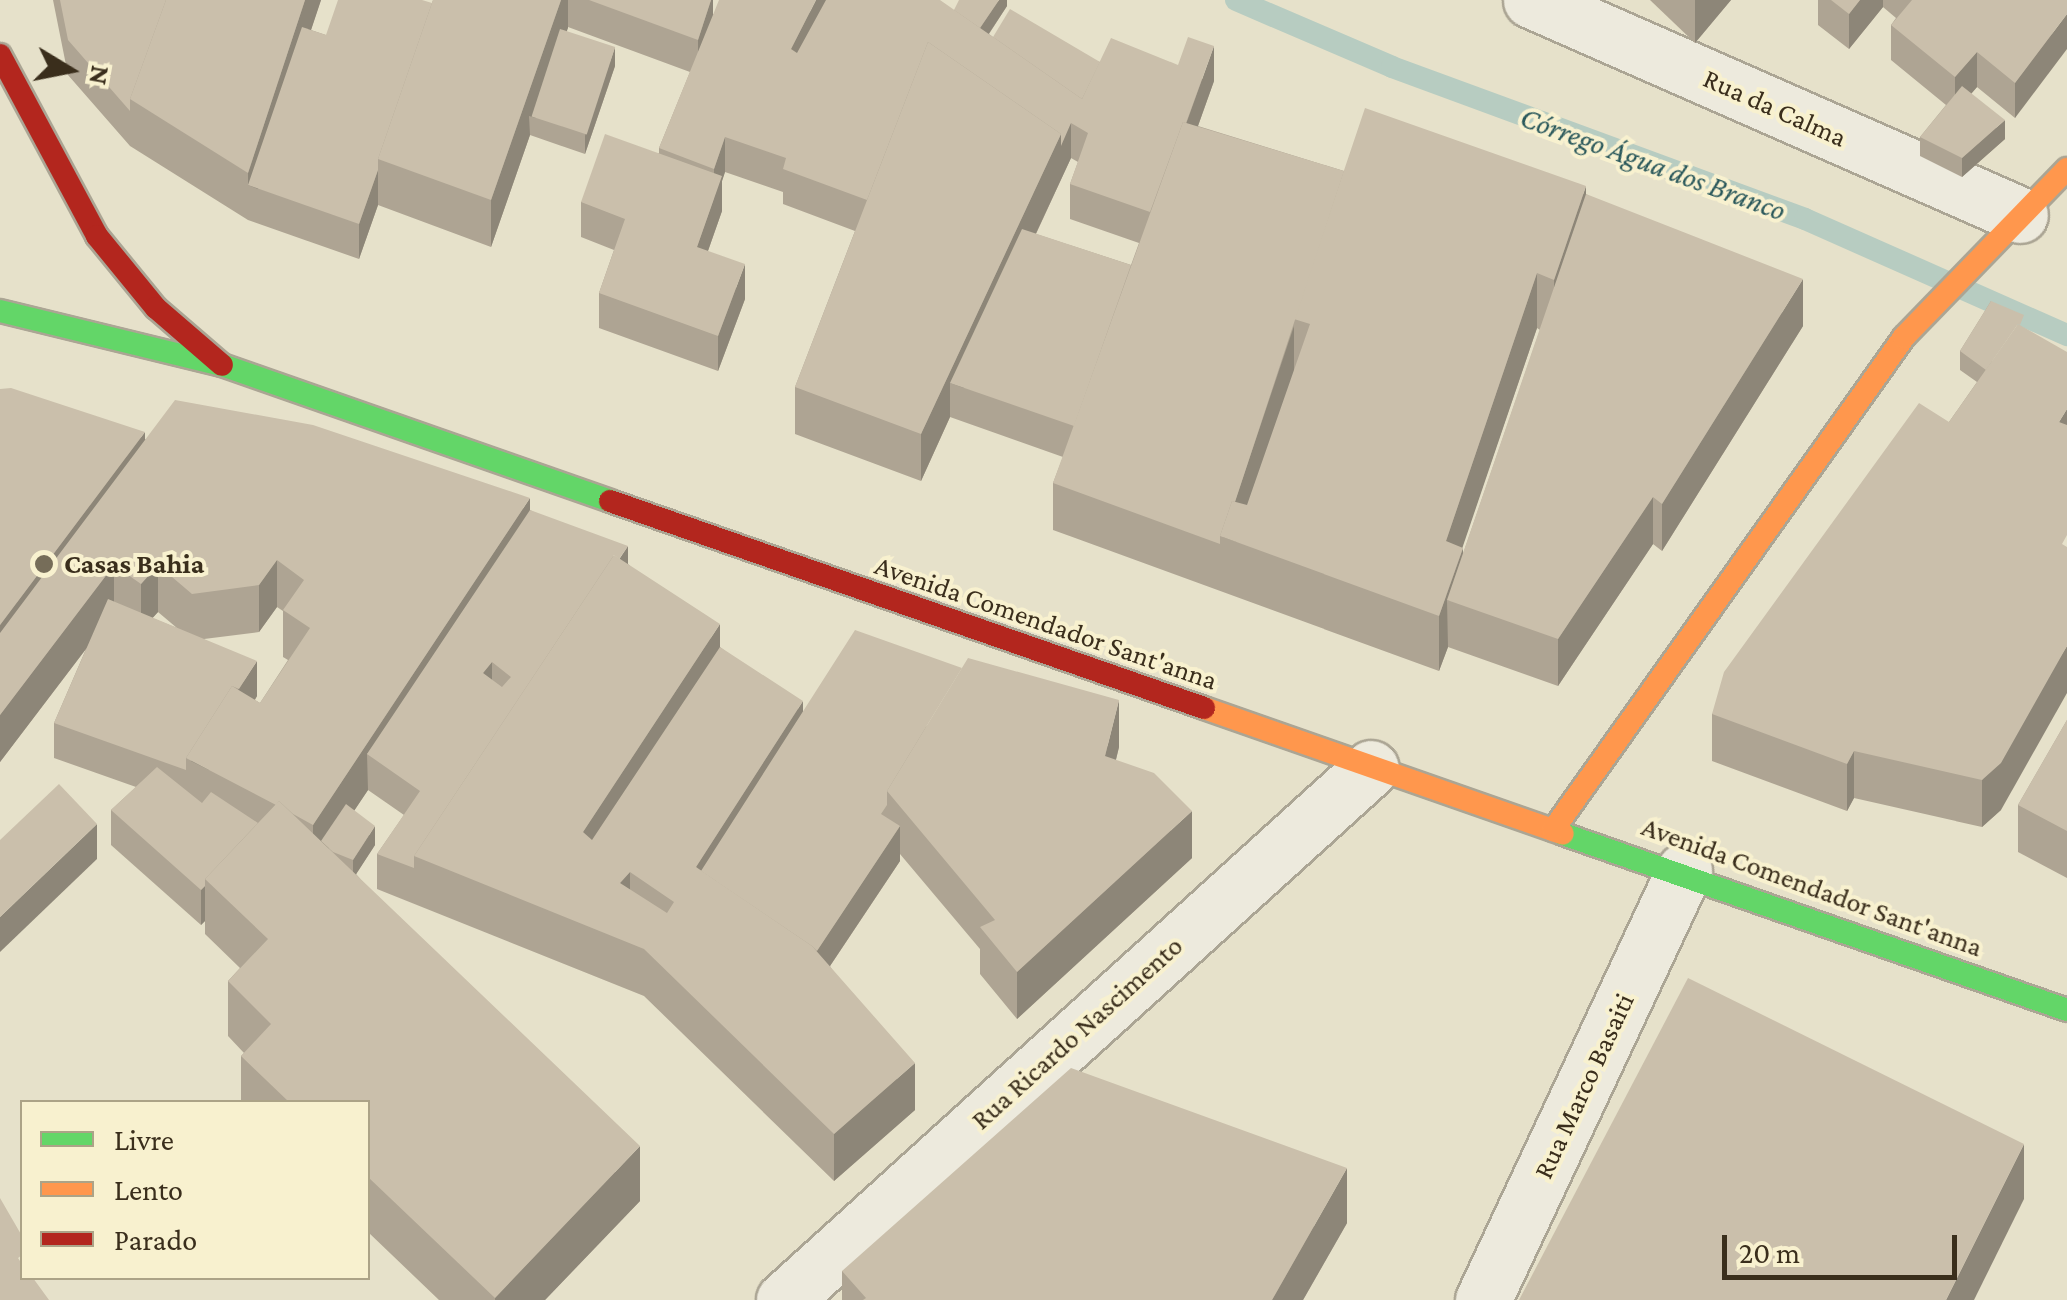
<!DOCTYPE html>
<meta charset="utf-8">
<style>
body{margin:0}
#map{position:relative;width:2067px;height:1300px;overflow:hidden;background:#e6e1ca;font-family:"Crimson Pro",serif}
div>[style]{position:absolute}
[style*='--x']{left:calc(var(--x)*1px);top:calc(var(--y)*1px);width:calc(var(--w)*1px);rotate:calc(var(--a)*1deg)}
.stream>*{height:22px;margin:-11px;padding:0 11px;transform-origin:11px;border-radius:11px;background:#b7ccc1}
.roads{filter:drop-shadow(2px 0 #aba594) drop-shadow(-2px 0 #aba594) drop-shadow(0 2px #aba594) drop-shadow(0 -2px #aba594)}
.street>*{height:55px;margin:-27.5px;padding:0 27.5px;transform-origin:27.5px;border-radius:27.5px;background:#edeadd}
.fast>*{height:22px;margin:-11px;padding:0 11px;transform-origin:11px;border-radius:11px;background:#63d668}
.slow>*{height:22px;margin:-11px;padding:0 11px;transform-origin:11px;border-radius:11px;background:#ff974d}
.jam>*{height:22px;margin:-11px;padding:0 11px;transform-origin:11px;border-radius:11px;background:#b3261e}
.wall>*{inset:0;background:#aea493}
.shaded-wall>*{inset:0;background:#8d8678}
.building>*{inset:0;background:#cabfab;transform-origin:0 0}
.dots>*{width:28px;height:28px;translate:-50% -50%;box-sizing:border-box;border:5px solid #f8f1cf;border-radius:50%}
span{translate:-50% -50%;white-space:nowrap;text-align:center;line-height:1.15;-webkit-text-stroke:8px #f8f1cf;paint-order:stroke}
.street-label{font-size:28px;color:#3a2e1c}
.poi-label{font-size:28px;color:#3a2e1c;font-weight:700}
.left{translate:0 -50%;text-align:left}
.water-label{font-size:30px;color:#2a585b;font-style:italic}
.legend{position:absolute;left:20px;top:1100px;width:350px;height:180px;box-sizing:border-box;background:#f8f1cf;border:2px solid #aca387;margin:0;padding:12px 18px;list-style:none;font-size:30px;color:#3a2e1c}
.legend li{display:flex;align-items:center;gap:20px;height:50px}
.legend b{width:50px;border:2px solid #aca387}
.north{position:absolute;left:20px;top:20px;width:100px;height:100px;-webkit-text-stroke:8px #f8f1cf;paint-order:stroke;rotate:100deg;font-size:28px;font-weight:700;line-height:40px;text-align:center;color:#3a2e1c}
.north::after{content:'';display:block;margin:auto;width:35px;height:45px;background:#3a2e1c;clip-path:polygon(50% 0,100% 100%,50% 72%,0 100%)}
.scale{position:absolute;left:1722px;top:1235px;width:235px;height:45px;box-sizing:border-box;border:5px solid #3a2e1c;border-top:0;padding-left:12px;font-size:30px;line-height:35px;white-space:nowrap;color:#3a2e1c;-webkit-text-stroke:8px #f8f1cf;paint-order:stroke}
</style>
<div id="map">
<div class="stream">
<div style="--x:1236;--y:0;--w:170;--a:23.2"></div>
<div style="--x:1392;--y:67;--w:440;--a:20.2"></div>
<div style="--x:1805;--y:219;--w:287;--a:23.9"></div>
</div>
<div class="roads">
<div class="street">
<div style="--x:1531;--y:0;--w:534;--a:23.73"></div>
<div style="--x:784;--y:1300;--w:792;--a:-42.19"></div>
<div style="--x:1483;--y:1300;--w:474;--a:-64.9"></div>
</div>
<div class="fast">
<div style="--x:0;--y:311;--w:228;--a:13.7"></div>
<div style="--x:222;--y:365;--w:411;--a:19.3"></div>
<div style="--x:1563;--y:834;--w:534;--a:19.25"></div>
</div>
<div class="slow">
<div style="--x:1204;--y:708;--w:380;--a:19.3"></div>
<div style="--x:1553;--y:830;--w:605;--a:-54.55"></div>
<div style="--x:1904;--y:337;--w:234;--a:-45.9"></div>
</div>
<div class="jam">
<div style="--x:0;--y:55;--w:205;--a:61.8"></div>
<div style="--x:97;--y:236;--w:93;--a:50.7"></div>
<div style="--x:156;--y:308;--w:87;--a:40.8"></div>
<div style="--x:610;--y:501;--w:629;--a:19.21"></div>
</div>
</div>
<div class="wall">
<div style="clip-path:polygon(evenodd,53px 0,321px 0,311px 30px,326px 35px,432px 3px,433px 0,713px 0,713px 14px,954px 10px,1007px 0,1007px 6px,989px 34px,993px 37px,1100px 62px,1214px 81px,1198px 126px,1344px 171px,1586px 194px,1803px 326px,1662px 551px,1653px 544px,1558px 686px,1448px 647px,1439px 671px,1053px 530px,1053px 483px,1063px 457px,950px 417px,921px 481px,795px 434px,795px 387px,855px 231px,783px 204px,783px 192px,725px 172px,722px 181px,722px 211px,708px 251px,745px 299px,718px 371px,599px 328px,599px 293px,614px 250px,581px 237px,581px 202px,659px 153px,659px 148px,690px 72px,568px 27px,566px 31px,615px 66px,585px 154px,530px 135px,491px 247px,378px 205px,359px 259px,248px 220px,130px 146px,68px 75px,53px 0,1071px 158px,1078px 162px,1070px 184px,1070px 219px,1139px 243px,1131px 265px,1036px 234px,1071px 158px,53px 0,1537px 328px,1540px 330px,1463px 554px,1462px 547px,1537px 328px)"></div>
<div style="clip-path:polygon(1650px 0,1731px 0,1695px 43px)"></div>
<div style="clip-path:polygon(1818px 0,2067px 0,2015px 118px,1977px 87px,1971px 94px,2005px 139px,1962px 177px,1920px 156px,1920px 137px,1946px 105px,1891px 60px,1891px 25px,1896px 18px,1883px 7px,1849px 49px,1818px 25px)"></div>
<div style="clip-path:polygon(1991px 301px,2001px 810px,1982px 827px,1854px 798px,1847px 811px,1712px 761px,1712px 714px,1949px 422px,1977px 382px,1960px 370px,1960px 351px)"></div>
<div style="clip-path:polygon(evenodd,0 389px,145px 439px,530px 510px,628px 564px,720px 647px,803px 713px,1119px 747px,1116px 760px,1192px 858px,1017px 1019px,980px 974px,980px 949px,900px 854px,900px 861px,830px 966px,915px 1110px,834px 1181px,644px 996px,377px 889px,377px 854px,404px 815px,368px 790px,354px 811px,375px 845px,356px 874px,640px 1201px,545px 1300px,439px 1300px,368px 1232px,368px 1102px,241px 1102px,241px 1056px,244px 1053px,228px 1036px,228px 981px,240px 968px,205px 934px,205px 921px,201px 925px,111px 845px,111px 810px,136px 787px,54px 758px,54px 723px,86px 649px,0 762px,0 389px,277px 607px,283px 611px,283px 657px,288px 660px,260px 703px,255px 700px,257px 696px,204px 639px,259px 632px,277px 607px,0 389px,158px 612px,177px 628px,152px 618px,158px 612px)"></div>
<div style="clip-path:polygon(2067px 720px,2067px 878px,2018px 852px,2018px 805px)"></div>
<div style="clip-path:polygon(1347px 1223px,1303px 1300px,842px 1300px,842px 1271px)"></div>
</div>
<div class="shaded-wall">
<div style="clip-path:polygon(305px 0,321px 0,258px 189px,248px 185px,248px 173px)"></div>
<div style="clip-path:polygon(561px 0,568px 0,568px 28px,536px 118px,529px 116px,530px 135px,491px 247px,491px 200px)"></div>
<div style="clip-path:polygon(711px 0,713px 0,713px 29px,698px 75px,698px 40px)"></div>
<div style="clip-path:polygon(816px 0,835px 0,791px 84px,791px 49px)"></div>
<div style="clip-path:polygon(999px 0,1007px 0,1007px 6px,978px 50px,978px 31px)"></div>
<div style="clip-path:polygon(1695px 0,1731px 0,1695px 43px)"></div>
<div style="clip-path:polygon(1860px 0,1883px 0,1883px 7px,1849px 49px,1849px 14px)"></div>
<div style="clip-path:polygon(2067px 14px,2067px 49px,2015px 118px,2015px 83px)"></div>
<div style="clip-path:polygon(1214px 46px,1214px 81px,1154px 249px,1154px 214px)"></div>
<div style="clip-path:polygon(615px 47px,615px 66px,585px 154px,585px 136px)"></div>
<div style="clip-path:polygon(1977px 52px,1977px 87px,1955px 112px,1955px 77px)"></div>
<div style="clip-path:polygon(2005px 120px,2005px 139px,1962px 177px,1962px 158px)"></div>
<div style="clip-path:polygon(1071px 123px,1071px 158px,964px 388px,950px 383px,950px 417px,921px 481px,921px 434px,1061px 134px)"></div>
<div style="clip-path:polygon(725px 137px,725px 172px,722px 181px,722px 211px,697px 282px,697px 247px,714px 198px,714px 169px)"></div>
<div style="clip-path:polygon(378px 170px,378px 205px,359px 259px,359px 224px)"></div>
<div style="clip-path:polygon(1586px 186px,1586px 241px,1554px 335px,1554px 280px)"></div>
<div style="clip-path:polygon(745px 264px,745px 299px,718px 371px,718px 336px)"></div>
<div style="clip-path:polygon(1537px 273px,1537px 328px,1446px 596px,1446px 541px)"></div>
<div style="clip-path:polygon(1803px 279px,1803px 326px,1662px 551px,1662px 504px)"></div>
<div style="clip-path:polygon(1294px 326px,1294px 373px,1237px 542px,1223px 537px)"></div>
<div style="clip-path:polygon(2067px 409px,2067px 456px,2059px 422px)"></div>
<div style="clip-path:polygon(145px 432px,145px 487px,0 680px,0 625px)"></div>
<div style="clip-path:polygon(1653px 497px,1653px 544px,1558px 686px,1558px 639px)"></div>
<div style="clip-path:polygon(530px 498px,530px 545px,367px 754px,368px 790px,313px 872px,313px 825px)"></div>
<div style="clip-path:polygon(628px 546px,628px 581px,421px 859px)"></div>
<div style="clip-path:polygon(1463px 548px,1463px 603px,1447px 600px,1448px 647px,1439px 671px,1439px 616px)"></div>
<div style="clip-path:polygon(277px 560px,277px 607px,259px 632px,259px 585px)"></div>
<div style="clip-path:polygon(114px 565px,114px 612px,0 762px,0 715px)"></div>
<div style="clip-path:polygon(158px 565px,158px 612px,141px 631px,141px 584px)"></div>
<div style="clip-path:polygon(720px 624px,720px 671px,583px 880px,583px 832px)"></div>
<div style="clip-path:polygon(2067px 646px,2067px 693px,2001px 810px,1982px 827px,1982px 780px)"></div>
<div style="clip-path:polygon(257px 661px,257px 696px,209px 770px,191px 761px)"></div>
<div style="clip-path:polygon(492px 662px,492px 697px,483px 673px)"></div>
<div style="clip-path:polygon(1119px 700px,1119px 747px,1105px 803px,1105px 756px)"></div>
<div style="clip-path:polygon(803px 701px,803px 748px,711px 890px,696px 867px)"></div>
<div style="clip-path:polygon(1854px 751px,1854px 798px,1847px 811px,1847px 764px)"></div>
<div style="clip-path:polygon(1192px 811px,1192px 858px,1017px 1019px,1017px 972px)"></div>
<div style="clip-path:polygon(97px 824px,97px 859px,0 952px,0 917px)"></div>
<div style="clip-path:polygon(375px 826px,375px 845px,353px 879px,353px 860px)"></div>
<div style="clip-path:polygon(900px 826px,900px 861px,812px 993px,812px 958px)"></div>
<div style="clip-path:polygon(630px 872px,630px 919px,620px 883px)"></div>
<div style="clip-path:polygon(205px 886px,205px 921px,201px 925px,201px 890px)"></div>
<div style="clip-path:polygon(915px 1063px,915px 1110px,834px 1181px,834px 1134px)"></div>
<div style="clip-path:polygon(2024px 1144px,2024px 1199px,1974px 1300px,1946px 1300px)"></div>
<div style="clip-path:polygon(640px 1146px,640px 1201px,545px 1300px,495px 1300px,495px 1298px)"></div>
<div style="clip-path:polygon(1347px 1168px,1347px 1223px,1303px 1300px,1272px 1300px)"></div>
</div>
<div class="building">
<div style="clip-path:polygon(60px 0,166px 0,130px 99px,130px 111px,68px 40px)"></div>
<div style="clip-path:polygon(166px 0,305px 0,248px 173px,130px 99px)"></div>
<div style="clip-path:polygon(338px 0,422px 0,432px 3px,378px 159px,378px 170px,359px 224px,248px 185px,302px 27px,326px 35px)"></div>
<div style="clip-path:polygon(433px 0,561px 0,491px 200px,378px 159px)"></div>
<div style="clip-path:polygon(589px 0,711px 0,698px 40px)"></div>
<div style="clip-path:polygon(719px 0,816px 0,791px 49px,797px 53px,826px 0,940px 0,1082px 99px,1111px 38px,1178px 65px,1188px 37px,1214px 46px,1186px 123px,1183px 122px,1150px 212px,1070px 184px,1088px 133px,1071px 123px,1061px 146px,1061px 134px,928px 42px,867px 200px,783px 169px,786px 158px,725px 137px,714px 169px,659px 148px)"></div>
<div style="clip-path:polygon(959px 0,999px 0,980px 28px,954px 10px)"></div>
<div style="clip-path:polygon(1831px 0,1860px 0,1849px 14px)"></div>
<div style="clip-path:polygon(1912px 0,2067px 0,2067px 14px,2015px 83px,1977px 52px,1955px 77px,1891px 25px)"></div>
<div style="clip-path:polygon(1010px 9px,1100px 62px,1082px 99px,993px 37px)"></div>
<div style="left:560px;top:29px;width:58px;height:92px;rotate:18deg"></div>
<div style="clip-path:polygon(928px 42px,1061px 134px,921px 434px,795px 387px)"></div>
<div style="clip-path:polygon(1962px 86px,2005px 120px,1962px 158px,1920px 137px)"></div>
<div style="clip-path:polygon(1365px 108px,1586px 186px,1554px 280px,1537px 273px,1446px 541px,1463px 548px,1439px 616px,1220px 536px,1232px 501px,1247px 505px,1310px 324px,1294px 319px)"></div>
<div style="clip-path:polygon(1183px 122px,1344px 171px,1235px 502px,1232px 501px,1220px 536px,1220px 544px,1053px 483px)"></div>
<div style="clip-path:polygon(605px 134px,722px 176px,697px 247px,745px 264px,718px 336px,599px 293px,625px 219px,581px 202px)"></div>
<div style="clip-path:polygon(1586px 194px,1803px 279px,1662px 504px,1653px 497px,1558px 639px,1447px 600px)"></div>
<div style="clip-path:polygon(1022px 229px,1131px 265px,1074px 426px,950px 383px)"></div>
<div style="clip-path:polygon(1991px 301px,2024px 315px,2020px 325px,2018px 324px,1986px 370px,1960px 351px)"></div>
<div style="clip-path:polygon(2018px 324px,2067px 352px,2067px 409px,2059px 422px,2067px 425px,2067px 535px,2062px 544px,2067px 547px,2067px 646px,2001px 763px,1982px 780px,1854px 751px,1847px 764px,1712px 714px,1724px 672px,1919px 403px,1949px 422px)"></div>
<div style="clip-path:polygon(11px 388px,145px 432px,0 625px,0 389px)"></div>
<div style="clip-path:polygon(175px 400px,313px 425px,530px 498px,313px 825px,293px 814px,279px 801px,276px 805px,186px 758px,232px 686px,260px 703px,310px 628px,283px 610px,304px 580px,277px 560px,259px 585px,192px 594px,158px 565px,141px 584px,114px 565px,0 715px,0 633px)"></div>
<div style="clip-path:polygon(evenodd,530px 510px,628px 546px,619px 559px,614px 555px,414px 856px,414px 868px,377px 854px,420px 791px,367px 754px,530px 510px,492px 662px,511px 677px,502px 687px,483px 673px,492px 662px)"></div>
<div style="clip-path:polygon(evenodd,614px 555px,720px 624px,583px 832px,592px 840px,720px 647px,803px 701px,696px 867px,812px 946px,915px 1063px,834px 1134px,644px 949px,414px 856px,614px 555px,630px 872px,674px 902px,667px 913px,620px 883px,630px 872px)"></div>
<div style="clip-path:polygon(108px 599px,257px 661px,239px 689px,232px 686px,186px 758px,186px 770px,54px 723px)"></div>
<div style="clip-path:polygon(855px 630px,962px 668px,887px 791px,887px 805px,881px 814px,900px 826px,817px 951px,812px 946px,701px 871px)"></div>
<div style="clip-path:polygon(968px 658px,1119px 700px,1105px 756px,1154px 773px,1192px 811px,1017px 972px,980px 927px,995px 920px,887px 791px)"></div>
<div style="clip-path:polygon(2067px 720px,2067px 831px,2018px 805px)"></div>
<div style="clip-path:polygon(157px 767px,202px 803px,211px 792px,258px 823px,205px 879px,205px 886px,201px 890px,111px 810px)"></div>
<div style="clip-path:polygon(59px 784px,97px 824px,0 917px,0 840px)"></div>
<div style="clip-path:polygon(279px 801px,640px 1146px,495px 1298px,368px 1177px,368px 1102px,289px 1102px,241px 1056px,271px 1024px,228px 981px,268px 939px,205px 879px)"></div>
<div style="clip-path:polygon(346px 804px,375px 826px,353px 860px,333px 852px,321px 841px)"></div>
<div style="clip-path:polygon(1688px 978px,2024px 1144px,1946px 1300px,1519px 1300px)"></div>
<div style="clip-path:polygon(1071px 1068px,1347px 1168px,1272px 1300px,863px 1300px,866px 1298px,842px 1271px)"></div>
<div style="clip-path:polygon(0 1198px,22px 1236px,22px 1255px,18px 1258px,22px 1264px,22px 1278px,33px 1278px,49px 1300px,0 1300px)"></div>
</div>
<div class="dots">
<div style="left:44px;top:564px;background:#766d59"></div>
</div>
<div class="street-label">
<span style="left:1775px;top:108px;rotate:24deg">Rua da Calma</span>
<span style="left:1046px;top:623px;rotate:19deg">Avenida Comendador Sant'anna</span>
<span style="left:1812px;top:887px;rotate:20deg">Avenida Comendador Sant'anna</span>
<span style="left:1077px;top:1033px;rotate:-42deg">Rua Ricardo Nascimento</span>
<span style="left:1584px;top:1086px;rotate:-65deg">Rua Marco Basaiti</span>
</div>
<div class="poi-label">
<span class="left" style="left:64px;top:564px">Casas Bahia</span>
</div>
<div class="water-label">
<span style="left:1653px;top:164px;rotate:20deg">Córrego Água dos Branco</span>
</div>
<ul class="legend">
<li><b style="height:12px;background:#63d668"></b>Livre</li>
<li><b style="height:12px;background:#ff974d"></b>Lento</li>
<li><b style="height:12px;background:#b3261e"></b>Parado</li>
</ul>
<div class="north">N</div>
<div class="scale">20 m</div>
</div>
